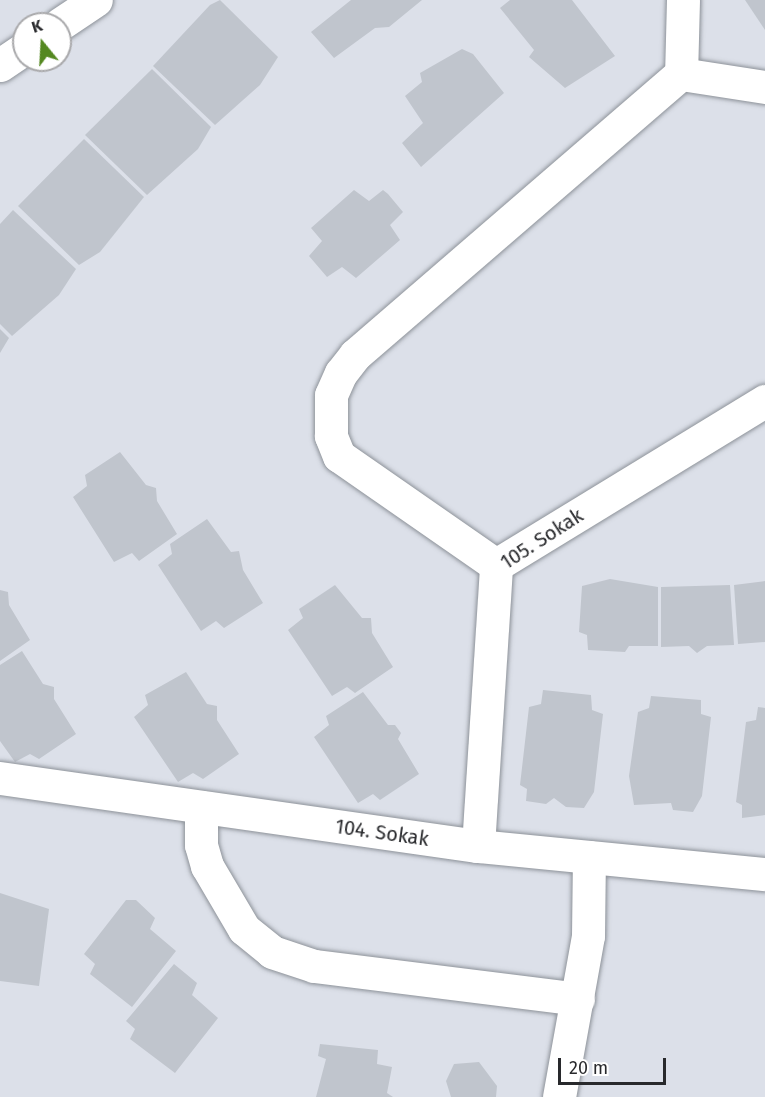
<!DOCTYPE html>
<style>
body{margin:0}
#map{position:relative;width:765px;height:1097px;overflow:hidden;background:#dce0e9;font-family:"Fira Sans",sans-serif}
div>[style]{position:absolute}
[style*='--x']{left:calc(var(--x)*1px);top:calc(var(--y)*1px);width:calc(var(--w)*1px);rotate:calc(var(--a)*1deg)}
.building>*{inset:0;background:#c0c5cd}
.roads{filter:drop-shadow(0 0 2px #8d9299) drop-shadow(0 0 2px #8d9299)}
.minor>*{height:33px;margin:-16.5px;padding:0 16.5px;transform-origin:16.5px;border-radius:16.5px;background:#fff}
span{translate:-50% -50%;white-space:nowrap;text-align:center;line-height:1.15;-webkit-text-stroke:4.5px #fff;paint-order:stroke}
.street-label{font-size:20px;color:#28292c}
.north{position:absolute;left:12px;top:12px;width:60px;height:60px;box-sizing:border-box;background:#fff;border:2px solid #a9a9ab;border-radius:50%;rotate:342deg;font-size:16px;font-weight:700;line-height:24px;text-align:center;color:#28292c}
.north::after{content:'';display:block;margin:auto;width:21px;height:27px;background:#548820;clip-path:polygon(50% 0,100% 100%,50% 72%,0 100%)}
.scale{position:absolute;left:558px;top:1058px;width:108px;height:27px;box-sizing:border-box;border:3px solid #28292c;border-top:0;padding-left:8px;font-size:18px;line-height:21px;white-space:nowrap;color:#28292c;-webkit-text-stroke:4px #fff;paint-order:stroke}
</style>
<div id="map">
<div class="building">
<div style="clip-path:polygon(220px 0,278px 57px,260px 85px,215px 125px,153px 66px,210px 5px)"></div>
<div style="clip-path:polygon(351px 0,422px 0,389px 27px,375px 28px,334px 58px,311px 32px)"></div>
<div style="clip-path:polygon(510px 0,572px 0,615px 56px,565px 88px,529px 57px,534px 50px,500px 8px)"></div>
<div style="clip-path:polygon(745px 0,765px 0,765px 30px)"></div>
<div style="clip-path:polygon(462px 49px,473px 54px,504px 93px,421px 167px,402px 143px,423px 123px,405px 96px,422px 82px,420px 73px)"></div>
<div style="clip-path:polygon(152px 69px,211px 127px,198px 149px,147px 195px,85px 135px)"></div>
<div style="clip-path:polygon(84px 139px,144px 197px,100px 252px,79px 265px,18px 206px)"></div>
<div style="clip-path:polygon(354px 190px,369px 201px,383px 190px,388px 194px,403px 212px,390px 225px,400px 240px,356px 278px,342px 267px,327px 277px,309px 256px,322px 241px,311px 228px)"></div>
<div style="clip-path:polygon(13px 210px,76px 269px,59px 295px,12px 336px,0 324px,0 224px)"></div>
<div style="clip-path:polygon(0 329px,9px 338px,0 353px)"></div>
<div style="clip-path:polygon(120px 452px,146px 485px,156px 488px,157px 501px,177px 534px,139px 561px,132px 553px,114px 562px,73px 497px,87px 486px,85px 475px)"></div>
<div style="clip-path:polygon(207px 519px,231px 552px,239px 551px,243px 570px,263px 603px,224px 628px,216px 621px,201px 631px,158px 565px,172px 554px,170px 544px)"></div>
<div style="clip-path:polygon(610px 579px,658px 587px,658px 646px,629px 646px,625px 652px,588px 650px,587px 635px,579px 632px,582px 586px)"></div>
<div style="clip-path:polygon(765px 581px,765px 642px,738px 644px,734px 585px)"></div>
<div style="clip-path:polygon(335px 585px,362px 618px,371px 618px,372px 633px,393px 667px,355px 693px,347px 687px,332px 696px,288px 630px,303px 618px,299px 609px)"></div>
<div style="clip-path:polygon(730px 585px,734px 645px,707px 646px,697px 653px,689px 646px,661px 647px,661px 587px)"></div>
<div style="clip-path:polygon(0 590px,8px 592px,9px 605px,30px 640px,0 661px)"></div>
<div style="clip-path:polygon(22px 651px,43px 684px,54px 687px,54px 699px,76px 734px,39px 759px,30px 754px,15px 762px,0 741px,0 665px)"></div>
<div style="clip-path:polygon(186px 672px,207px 704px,217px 706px,217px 720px,239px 754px,203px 779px,193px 773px,178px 782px,134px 717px,148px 705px,145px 695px)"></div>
<div style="clip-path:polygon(543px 690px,591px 695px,592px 710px,603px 714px,594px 792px,584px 808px,566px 807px,554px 798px,546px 804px,526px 801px,527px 789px,520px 785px,529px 707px,541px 704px)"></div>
<div style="clip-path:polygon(363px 692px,388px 725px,395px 725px,401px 733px,398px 739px,419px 774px,380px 800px,373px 794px,358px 803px,314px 737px,329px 725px,326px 716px)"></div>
<div style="clip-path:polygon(651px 696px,701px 700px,701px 714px,711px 717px,702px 796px,693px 812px,673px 810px,671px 803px,634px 805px,629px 776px,638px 712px,649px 708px)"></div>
<div style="clip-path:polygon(758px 707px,765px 708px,765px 815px,742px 818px,742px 805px,736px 802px,746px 722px,756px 720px)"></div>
<div style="clip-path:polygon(0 893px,49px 909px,39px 986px,0 981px)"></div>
<div style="clip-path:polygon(126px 900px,136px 900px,155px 918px,150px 929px,176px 951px,132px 1007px,90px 974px,95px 964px,84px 954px)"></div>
<div style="clip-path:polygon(174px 964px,197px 983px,192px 995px,218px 1018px,175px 1073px,130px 1039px,135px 1029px,126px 1021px)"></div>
<div style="clip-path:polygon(320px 1044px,378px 1050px,377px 1064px,392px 1067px,387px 1093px,393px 1097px,316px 1097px,326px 1059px,318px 1056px)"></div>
<div style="clip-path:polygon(479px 1062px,497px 1086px,496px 1097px,451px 1097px,446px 1081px,454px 1064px)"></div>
</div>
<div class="roads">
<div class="minor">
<div style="--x:683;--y:0;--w:74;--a:91.5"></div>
<div style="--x:681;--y:74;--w:85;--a:8.8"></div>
<div style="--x:60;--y:24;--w:43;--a:-33.7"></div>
<div style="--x:0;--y:65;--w:29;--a:-34"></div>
<div style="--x:496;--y:565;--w:191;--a:-145.2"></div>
<div style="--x:339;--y:456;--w:22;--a:-112"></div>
<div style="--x:331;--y:436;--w:41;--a:-90"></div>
<div style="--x:331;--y:395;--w:24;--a:-66"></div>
<div style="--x:341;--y:373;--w:23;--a:-52"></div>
<div style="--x:355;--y:355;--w:430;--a:-40.8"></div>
<div style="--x:0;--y:778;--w:483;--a:8.1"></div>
<div style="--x:478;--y:846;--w:288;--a:5.6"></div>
<div style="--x:201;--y:807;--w:38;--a:90"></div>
<div style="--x:201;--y:845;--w:22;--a:74"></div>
<div style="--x:207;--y:866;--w:73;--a:59.6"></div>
<div style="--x:244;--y:929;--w:36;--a:39"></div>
<div style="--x:272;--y:952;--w:44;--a:18.4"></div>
<div style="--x:314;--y:966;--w:266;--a:7.1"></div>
<div style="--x:478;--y:846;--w:282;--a:-86.3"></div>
<div style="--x:496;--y:565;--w:315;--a:-31.4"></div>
<div style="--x:559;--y:1097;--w:164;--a:-79.8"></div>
<div style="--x:588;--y:936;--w:79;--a:-89.3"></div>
</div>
</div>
<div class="street-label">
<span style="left:542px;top:539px;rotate:-33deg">105. Sokak</span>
<span style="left:382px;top:833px;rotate:8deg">104. Sokak</span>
</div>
<div class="north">K</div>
<div class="scale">20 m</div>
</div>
